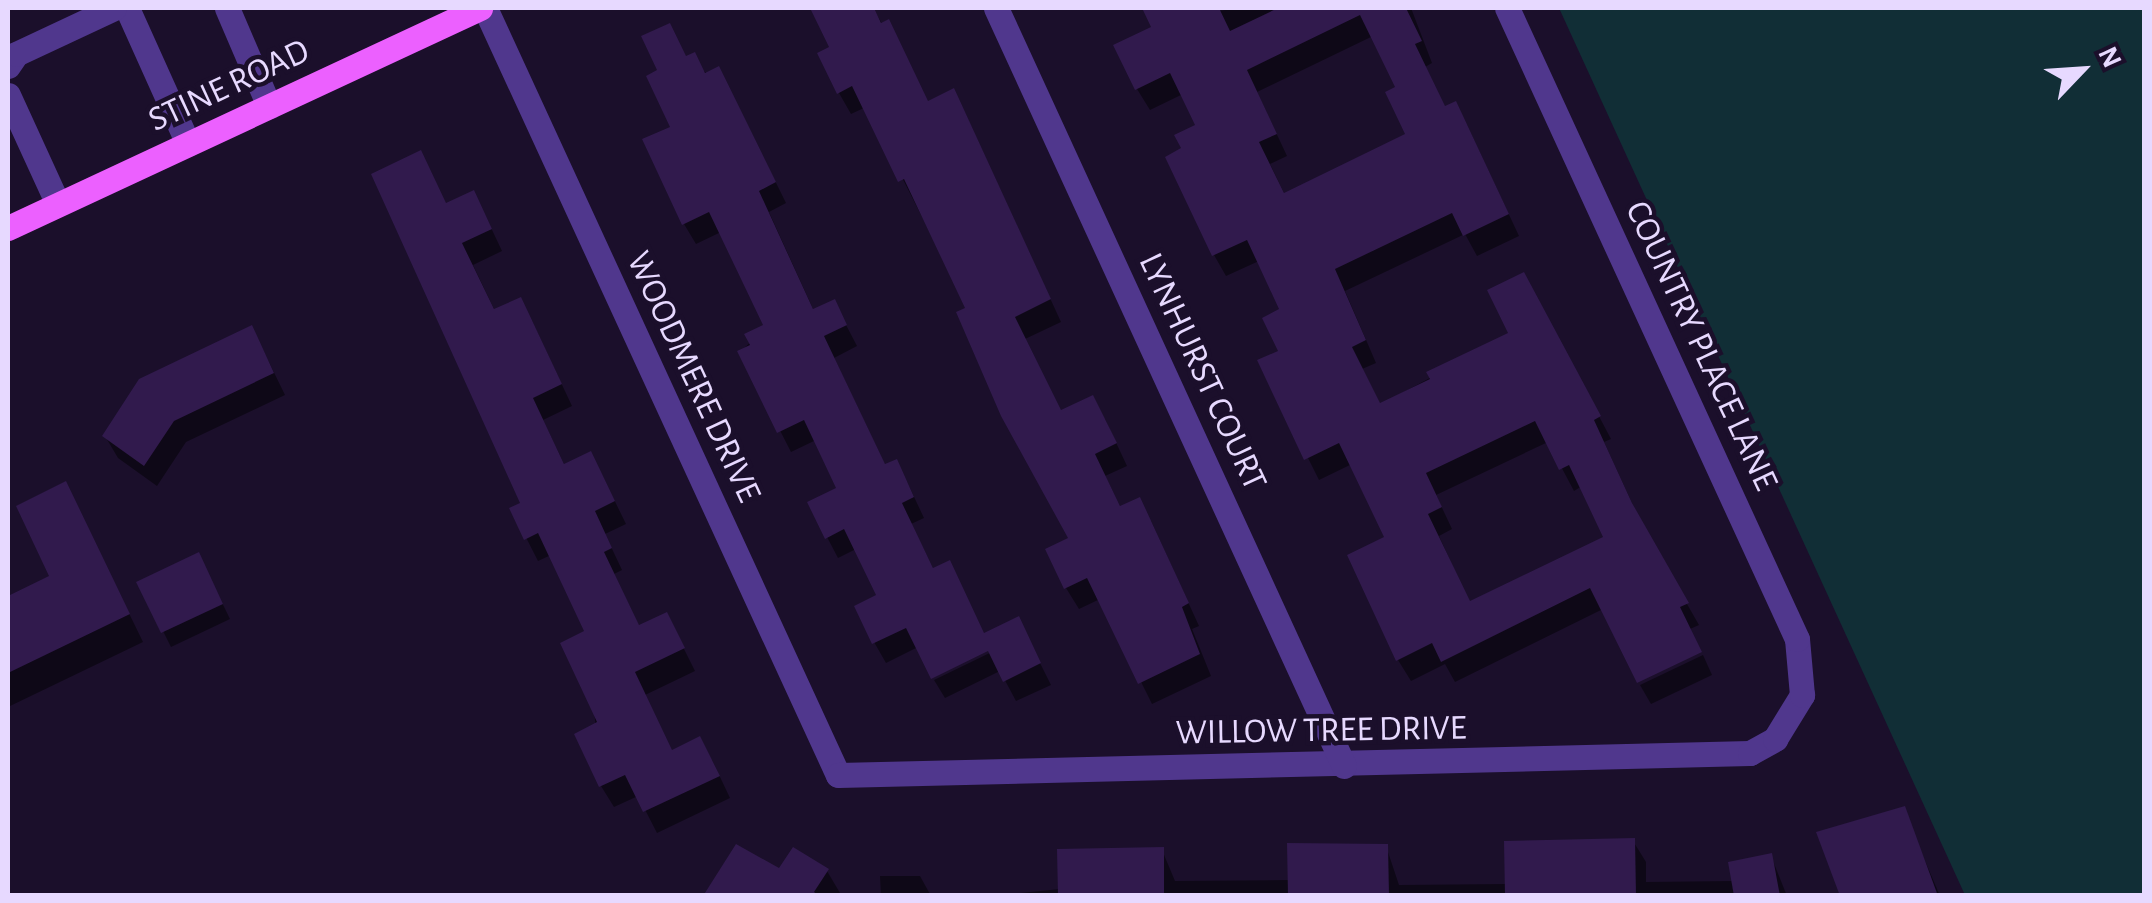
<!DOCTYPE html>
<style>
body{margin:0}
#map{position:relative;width:2152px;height:903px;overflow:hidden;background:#1b0f2b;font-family:"Alegreya Sans",sans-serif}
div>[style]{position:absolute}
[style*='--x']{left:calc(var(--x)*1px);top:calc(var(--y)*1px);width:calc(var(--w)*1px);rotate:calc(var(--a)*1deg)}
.green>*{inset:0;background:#112e36}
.shadow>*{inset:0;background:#0007}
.building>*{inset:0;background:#311a4d}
.minor>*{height:25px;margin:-12.5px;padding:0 12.5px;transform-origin:12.5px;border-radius:12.5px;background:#50378d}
.major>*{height:25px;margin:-12.5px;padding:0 12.5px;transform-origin:12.5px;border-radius:12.5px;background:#ec60ff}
span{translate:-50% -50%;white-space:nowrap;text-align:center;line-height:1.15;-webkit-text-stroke:9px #1b0f2b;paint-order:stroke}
.street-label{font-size:35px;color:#e7d9ff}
.frame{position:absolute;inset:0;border:10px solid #e7d9ff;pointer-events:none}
.north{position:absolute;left:2032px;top:20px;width:100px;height:100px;-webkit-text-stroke:8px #1b0f2b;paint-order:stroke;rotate:65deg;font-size:28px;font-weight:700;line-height:40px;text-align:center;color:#e7d9ff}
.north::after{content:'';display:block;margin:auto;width:35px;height:45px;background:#e7d9ff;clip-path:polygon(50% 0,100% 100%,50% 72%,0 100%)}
</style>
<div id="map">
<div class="green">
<div style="clip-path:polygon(1559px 8px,2144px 8px,2144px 895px,1965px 895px)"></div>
</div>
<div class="shadow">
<div style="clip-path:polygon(813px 8px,873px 8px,928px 103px,965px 113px,1061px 322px,1025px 339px,1061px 413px,1105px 419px,1127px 466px,1105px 476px,1121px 508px,1151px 521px,1199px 626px,1192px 629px,1211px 676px,1152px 704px,1100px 599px,1079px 609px,1066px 588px,1071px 540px,969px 309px,866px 107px,851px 114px,839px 93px,833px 48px)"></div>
<div style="clip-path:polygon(evenodd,1145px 8px,1411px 8px,1432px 63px,1425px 67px,1445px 108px,1467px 125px,1519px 236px,1477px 256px,1465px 234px,1345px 291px,1376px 363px,1362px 369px,1380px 405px,1511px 334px,1536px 297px,1611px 439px,1604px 442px,1643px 527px,1699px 625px,1690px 629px,1603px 609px,1455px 682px,1445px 664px,1411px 681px,1398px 660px,1387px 538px,1352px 464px,1319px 480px,1260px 362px,1281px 352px,1282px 310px,1259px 261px,1226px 276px,1214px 255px,1198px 126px,1183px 94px,1150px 110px,1137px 89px,1155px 28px,1145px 8px,1373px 36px,1398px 88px,1408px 136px,1285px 195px,1270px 164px,1287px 156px,1257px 92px,1373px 36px,1145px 8px,1548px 442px,1574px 491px,1582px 486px,1606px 538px,1470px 604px,1439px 536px,1452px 529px,1436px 495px,1548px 442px)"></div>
<div style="clip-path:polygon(687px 59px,730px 90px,786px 203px,769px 212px,814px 311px,845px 323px,857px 346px,834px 358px,886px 467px,907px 482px,924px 518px,911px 524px,934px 570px,984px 635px,1018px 619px,1051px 685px,1016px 701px,1000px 671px,945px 698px,934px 680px,1000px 648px,918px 647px,886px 663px,874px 642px,879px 596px,856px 549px,838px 558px,827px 537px,839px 489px,816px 440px,791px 452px,740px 352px,767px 327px,721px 232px,696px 244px,684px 224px,673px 128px)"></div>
<div style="clip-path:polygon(447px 206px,485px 215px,502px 251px,473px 265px,495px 311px,532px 321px,572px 406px,543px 420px,565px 466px,602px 475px,626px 524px,605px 534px,622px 570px,614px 574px,640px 628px,678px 637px,695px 671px,645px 695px,672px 752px,712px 760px,730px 798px,657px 833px,638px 796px,614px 807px,601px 786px,587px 632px,551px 555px,538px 561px,512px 510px,523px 504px)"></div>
<div style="clip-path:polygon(263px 350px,285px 395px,186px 442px,157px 486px,118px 458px,105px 436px)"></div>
<div style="clip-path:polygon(66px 484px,143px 642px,8px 707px,8px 598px,52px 577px)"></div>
<div style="clip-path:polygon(206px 570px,230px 619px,171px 647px,139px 583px)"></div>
<div style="clip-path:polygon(1703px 655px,1712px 675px,1651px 704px,1640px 685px)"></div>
<div style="clip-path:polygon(1903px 809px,1940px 896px,1845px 896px)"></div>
<div style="clip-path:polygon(1633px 841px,1646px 862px,1646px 882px,1734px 881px,1771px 856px,1787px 896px,992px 896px,1060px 889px,1162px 850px,1175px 881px,1290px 880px,1386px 846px,1399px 885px,1507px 884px)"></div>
<div style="clip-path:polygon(780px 871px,827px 871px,840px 893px,706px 896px)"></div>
<div style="clip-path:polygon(880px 876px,920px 876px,931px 896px,881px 896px)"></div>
</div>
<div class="building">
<div style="clip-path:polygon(810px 8px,874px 8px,881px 23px,889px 19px,928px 101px,954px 88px,1051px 299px,1015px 317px,1061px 410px,1093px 395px,1117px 443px,1095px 454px,1120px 506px,1140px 497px,1189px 603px,1182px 607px,1200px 654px,1138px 684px,1087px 578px,1064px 589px,1045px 549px,1068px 538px,1001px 416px,956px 312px,965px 308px,904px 179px,898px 182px,852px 86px,837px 94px,817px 53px,829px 47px)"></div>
<div style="clip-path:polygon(evenodd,1142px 8px,1219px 8px,1230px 31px,1278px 8px,1406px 8px,1422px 41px,1415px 44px,1445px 106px,1456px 101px,1509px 214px,1463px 236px,1452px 213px,1335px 269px,1366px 340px,1352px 347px,1380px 403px,1430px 379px,1426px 372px,1508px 333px,1487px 290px,1524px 272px,1601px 416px,1594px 420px,1632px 503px,1689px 603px,1680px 607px,1702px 652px,1637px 683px,1590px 588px,1441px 662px,1432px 643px,1396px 661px,1347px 555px,1384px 537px,1339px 443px,1304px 460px,1257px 360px,1278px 351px,1262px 318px,1279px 309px,1247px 240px,1212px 256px,1165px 157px,1181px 148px,1174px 135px,1195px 125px,1170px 73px,1135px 90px,1113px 45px,1151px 27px,1142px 8px,1360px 15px,1395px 87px,1385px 92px,1405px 134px,1284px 193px,1259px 142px,1277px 134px,1247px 70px,1360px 15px,1142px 8px,1535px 421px,1559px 470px,1569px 465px,1603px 537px,1470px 601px,1428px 514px,1442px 507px,1426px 473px,1535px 421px)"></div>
<div style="clip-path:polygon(670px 23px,686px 56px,695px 52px,705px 73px,719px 66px,776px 182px,759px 191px,813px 309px,835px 299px,847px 325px,824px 336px,885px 464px,897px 459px,914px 497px,902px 503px,933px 568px,950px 560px,984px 633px,1019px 616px,1041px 663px,1003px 682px,988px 651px,931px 679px,906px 628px,872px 644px,854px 606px,876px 595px,844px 529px,825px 539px,807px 502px,836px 488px,804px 420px,777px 433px,737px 351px,750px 345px,744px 334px,763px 325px,709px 212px,682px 225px,642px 139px,670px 127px,646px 76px,657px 70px,641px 36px)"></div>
<div style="clip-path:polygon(421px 150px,446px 203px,474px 190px,492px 229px,462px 243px,494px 309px,521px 297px,562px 384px,533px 398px,564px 464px,591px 451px,615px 501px,595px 511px,612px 548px,604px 552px,639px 625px,667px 612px,685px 648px,635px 672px,672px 750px,700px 736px,720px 776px,643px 812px,625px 775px,599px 787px,574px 734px,597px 722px,560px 643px,584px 631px,538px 533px,524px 540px,509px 508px,520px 503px,371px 174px)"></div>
<div style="clip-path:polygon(252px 325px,274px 373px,174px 421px,144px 466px,102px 436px,139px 379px)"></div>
<div style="clip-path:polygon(66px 481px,130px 614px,8px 673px,8px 596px,49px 576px,16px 506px)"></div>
<div style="clip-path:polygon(199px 552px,223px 604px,161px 633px,136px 582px)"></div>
<div style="clip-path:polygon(1905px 806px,1938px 896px,1840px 896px,1816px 832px)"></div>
<div style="clip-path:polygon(1635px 838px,1636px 896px,1505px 896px,1504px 841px)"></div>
<div style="clip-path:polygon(1287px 843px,1388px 844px,1389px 896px,1288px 896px)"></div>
<div style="clip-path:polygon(736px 844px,779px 868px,793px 847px,829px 869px,814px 892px,819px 896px,703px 896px)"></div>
<div style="clip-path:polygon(1164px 847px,1164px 896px,1058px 896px,1057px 849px)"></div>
<div style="clip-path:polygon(1772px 853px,1780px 896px,1734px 896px,1728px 862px)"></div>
</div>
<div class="minor">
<div style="--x:127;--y:8;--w:149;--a:65.8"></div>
<div style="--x:227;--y:8;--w:107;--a:66.8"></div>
<div style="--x:485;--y:8;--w:844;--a:65.29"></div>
<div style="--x:838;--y:775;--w:912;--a:-1.38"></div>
<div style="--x:1750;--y:753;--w:29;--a:-29"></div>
<div style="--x:1775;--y:739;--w:52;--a:-58.5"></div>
<div style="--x:1802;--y:695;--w:56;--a:-95.1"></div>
<div style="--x:1797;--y:639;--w:694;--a:-114.68"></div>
<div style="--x:996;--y:8;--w:834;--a:65.34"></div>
<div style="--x:8;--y:66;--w:14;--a:-56"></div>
<div style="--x:16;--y:54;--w:108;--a:-25.1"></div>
<div style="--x:8;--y:95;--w:120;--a:65.4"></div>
</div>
<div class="major">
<div style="--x:8;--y:228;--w:521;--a:-24.99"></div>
</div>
<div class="street-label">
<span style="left:229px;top:86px;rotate:-25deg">STINE ROAD</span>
<span style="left:1701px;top:346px;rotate:65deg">COUNTRY PLACE LANE</span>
<span style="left:1202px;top:372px;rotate:65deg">LYNHURST COURT</span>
<span style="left:693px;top:377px;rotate:65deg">WOODMERE DRIVE</span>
<span style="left:1321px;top:731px;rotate:-1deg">WILLOW TREE DRIVE</span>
</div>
<div class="frame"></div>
<div class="north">N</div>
</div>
